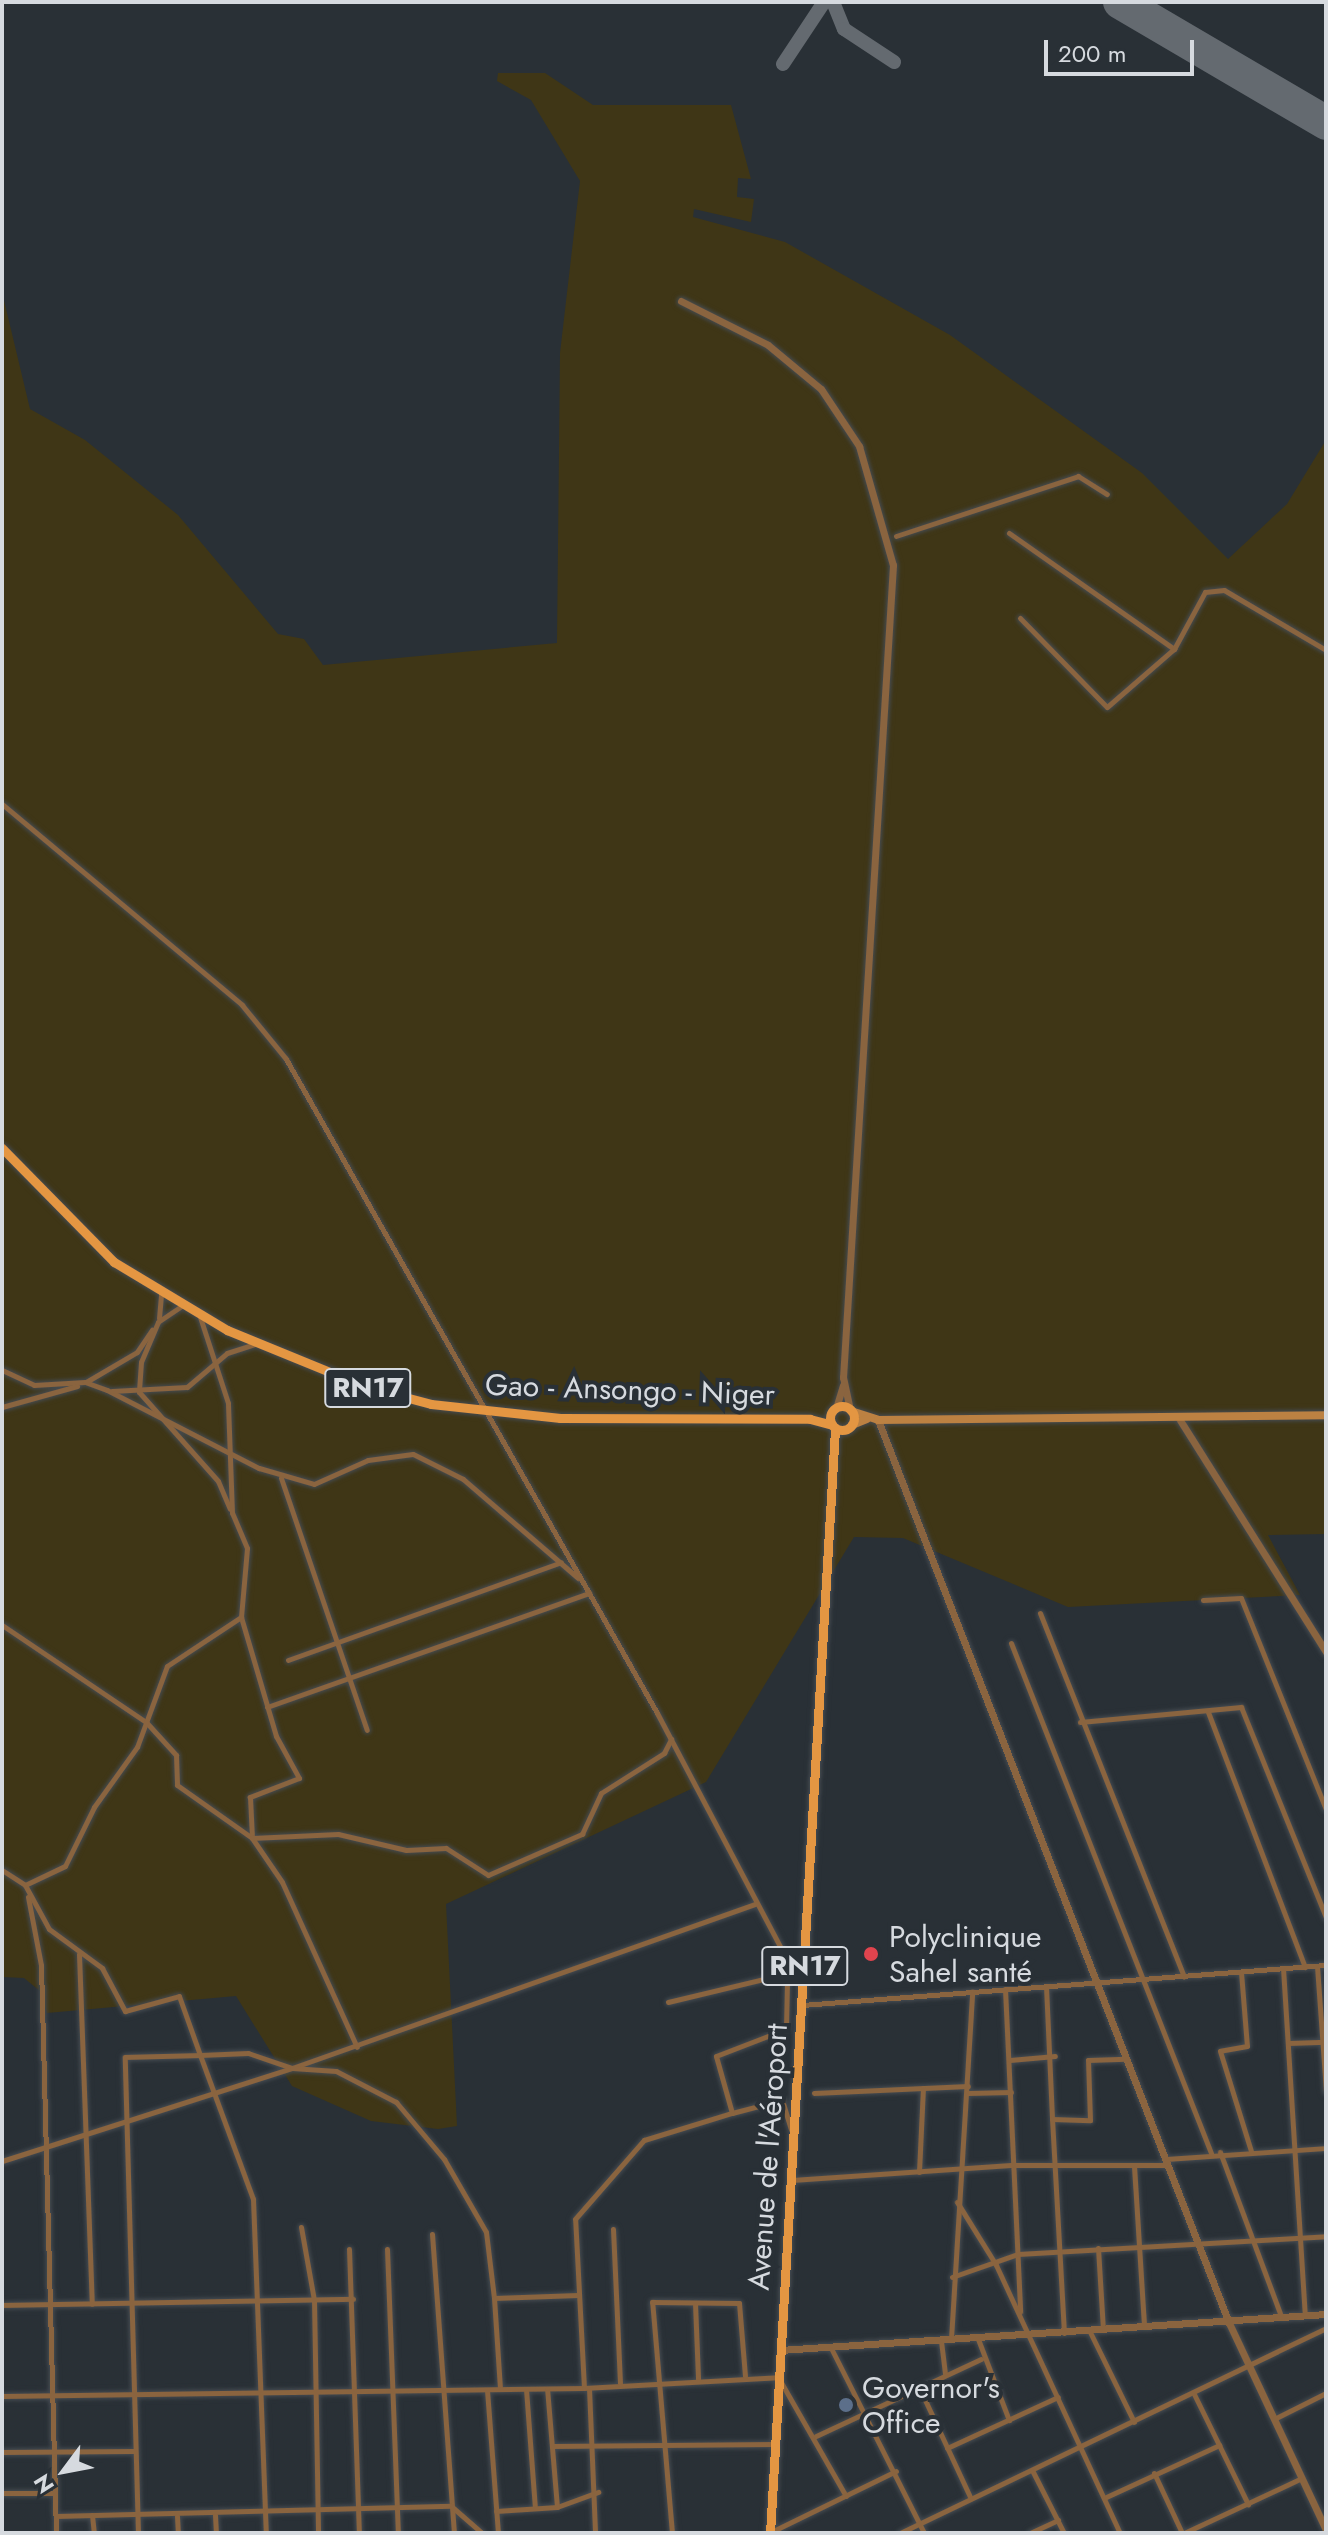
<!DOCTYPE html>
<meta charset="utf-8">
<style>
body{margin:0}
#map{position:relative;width:1328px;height:2535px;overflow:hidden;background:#293036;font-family:Jost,sans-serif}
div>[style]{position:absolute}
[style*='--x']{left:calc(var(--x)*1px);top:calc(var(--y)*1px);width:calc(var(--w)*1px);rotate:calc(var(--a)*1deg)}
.sand>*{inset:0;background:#3f3616}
.taxiway>*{height:14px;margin:-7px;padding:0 7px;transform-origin:7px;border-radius:7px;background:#646a70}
.runway>*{height:34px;margin:-17px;padding:0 17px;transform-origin:17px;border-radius:17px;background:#646a70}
.roads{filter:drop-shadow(0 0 2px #454b51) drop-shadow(0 0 2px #454b51)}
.minor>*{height:5px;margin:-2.5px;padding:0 2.5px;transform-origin:2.5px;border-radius:2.5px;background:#8a643f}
.tertiary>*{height:7px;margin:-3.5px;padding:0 3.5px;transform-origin:3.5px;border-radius:3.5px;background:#8a643f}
.secondary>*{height:8px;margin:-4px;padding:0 4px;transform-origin:4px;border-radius:4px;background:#bc8142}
.primary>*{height:9px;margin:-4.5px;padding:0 4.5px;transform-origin:4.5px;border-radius:4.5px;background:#e49642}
.primary>.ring{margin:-4.5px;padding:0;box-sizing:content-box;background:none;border:9px solid #e49642;border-radius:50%}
.dots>*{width:22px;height:22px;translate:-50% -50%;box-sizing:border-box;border:4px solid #293036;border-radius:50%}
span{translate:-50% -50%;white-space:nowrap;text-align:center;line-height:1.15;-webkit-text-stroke:8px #293036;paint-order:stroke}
.shield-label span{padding:2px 6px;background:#293036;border:2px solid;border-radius:6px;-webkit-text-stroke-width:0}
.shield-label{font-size:28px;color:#d6dadf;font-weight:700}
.street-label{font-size:30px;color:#d6dadf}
.poi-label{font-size:30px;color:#d6dadf}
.left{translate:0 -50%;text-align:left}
.frame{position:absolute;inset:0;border:4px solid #d6dadf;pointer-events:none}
.north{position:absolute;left:24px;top:2431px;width:80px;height:80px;-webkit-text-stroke:6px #293036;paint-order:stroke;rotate:238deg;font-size:22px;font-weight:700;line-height:32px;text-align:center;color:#d6dadf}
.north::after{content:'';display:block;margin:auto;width:28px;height:36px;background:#d6dadf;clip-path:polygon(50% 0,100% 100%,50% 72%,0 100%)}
.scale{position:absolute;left:1044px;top:40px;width:150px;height:36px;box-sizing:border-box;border:4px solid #d6dadf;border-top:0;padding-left:10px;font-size:24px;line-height:28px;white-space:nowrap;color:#d6dadf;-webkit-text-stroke:6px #293036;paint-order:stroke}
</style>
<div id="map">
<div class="sand">
<div style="clip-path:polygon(498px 73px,545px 73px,593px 105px,731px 105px,751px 179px,738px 178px,737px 197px,754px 199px,751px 222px,694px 209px,693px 217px,785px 242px,950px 335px,1142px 473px,1228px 559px,1287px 504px,1326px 440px,1326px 1534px,1268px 1535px,1300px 1595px,1068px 1607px,903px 1538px,854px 1537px,706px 1782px,446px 1904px,457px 2126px,438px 2129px,371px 2121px,292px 2086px,236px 1996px,47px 2013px,40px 1991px,24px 1978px,2px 1977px,2px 292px,30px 409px,85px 440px,178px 515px,278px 634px,304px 639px,323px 665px,557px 643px,560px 353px,580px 181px,531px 100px,497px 81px)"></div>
</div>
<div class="taxiway">
<div style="--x:833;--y:2;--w:29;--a:68"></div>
<div style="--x:844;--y:29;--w:60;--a:33.4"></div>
<div style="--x:783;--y:64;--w:74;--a:-56.5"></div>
</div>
<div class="runway">
<div style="--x:1120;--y:2;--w:239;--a:30.4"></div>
</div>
<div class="roads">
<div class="minor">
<div style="--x:1009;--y:533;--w:202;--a:35.1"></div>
<div style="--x:1174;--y:649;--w:65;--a:-61.5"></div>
<div style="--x:1205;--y:592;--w:19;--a:-6"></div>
<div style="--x:1224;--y:590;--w:118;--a:30.5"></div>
<div style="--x:896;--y:536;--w:192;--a:-18.2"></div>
<div style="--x:1078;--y:476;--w:34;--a:32"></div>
<div style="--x:1020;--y:618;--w:124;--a:45.7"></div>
<div style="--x:1107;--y:707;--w:89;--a:-40.9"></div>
<div style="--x:2;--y:804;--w:313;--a:39.9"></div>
<div style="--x:242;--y:1005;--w:70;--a:50.8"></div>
<div style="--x:286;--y:1059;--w:752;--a:60.43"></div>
<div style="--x:657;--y:1713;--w:309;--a:62.2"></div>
<div style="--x:183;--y:1305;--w:30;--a:146"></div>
<div style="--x:158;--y:1322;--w:43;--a:113"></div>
<div style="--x:141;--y:1362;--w:30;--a:94"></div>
<div style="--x:139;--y:1392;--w:119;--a:48.4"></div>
<div style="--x:218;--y:1481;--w:30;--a:67"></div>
<div style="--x:159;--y:1318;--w:25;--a:-85"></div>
<div style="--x:2;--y:1370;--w:35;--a:25"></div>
<div style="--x:34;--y:1385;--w:51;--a:-3.4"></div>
<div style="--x:85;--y:1382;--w:23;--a:20"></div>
<div style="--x:107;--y:1390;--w:171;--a:27.2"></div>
<div style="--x:259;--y:1468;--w:57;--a:16.2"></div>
<div style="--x:314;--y:1484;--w:59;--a:-24"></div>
<div style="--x:368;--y:1460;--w:45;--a:-7.6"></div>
<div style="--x:413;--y:1454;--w:56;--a:26.6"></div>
<div style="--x:463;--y:1479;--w:152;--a:40.7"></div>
<div style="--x:86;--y:1382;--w:59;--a:-30.5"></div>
<div style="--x:137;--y:1352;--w:27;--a:-56"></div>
<div style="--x:112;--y:1391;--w:75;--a:-3.1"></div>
<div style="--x:187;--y:1387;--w:52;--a:-40.4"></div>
<div style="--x:227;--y:1353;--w:29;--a:-18"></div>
<div style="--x:2;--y:1407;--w:78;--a:-15.6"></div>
<div style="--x:281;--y:1478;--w:266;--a:71.2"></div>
<div style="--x:1203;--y:1600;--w:38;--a:-3"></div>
<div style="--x:1241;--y:1598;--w:227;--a:68.1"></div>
<div style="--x:1040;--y:1613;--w:391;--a:68.4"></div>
<div style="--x:241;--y:1617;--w:124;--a:73.6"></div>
<div style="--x:276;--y:1736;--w:48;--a:61.3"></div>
<div style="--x:299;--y:1778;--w:53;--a:158.8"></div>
<div style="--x:250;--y:1797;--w:41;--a:87.2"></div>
<div style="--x:252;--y:1838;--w:53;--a:55.7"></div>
<div style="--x:282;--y:1882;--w:181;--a:65.6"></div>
<div style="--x:2;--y:1625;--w:174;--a:34"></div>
<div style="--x:146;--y:1722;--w:45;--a:47.7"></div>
<div style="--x:176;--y:1755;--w:30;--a:88"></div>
<div style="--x:177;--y:1785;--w:92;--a:35.2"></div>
<div style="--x:252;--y:1838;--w:86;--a:-2.7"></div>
<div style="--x:338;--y:1834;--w:70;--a:13.2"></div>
<div style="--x:406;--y:1850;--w:40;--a:-2.9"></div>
<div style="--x:446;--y:1848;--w:50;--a:32.7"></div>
<div style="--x:488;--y:1875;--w:103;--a:-23.6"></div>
<div style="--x:582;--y:1834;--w:45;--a:-65.1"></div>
<div style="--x:601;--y:1793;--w:75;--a:-32.4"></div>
<div style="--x:664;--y:1753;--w:16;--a:-63"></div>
<div style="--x:1011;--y:1643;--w:548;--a:68.59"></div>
<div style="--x:288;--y:1660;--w:290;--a:-19.7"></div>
<div style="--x:267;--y:1707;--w:342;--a:-19.5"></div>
<div style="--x:1208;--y:1712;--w:273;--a:69.2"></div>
<div style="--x:1080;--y:1722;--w:162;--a:-5.3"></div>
<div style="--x:1241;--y:1707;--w:227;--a:68"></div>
<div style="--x:2;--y:1870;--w:27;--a:33"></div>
<div style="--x:25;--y:1885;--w:50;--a:61.4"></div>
<div style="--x:49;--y:1929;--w:66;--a:36.3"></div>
<div style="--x:102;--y:1968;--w:49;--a:61.9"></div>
<div style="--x:125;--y:2011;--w:56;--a:-15.5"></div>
<div style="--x:179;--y:1996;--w:63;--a:70.4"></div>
<div style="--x:200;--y:2055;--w:48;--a:-2.4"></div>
<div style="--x:248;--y:2053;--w:46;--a:18.8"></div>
<div style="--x:292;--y:2068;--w:493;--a:-19.5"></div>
<div style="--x:25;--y:1885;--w:44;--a:-25.4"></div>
<div style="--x:65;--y:1866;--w:66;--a:-63.8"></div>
<div style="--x:94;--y:1807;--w:74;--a:-54.4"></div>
<div style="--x:137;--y:1747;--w:86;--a:-69.7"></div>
<div style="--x:167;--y:1666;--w:89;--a:-33.5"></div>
<div style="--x:241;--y:1617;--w:69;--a:-85"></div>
<div style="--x:247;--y:1548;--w:38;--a:-113"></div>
<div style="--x:232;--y:1513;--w:110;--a:-92.1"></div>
<div style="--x:228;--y:1403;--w:90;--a:-108"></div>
<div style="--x:28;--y:1897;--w:69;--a:79.2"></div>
<div style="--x:41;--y:1965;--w:568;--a:88.49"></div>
<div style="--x:79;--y:1954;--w:350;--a:87.9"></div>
<div style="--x:1317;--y:1966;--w:126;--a:85.9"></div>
<div style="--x:1283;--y:1968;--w:348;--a:86.4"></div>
<div style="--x:1241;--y:1972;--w:74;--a:85.4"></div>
<div style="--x:1247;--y:2046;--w:27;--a:170"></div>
<div style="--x:1220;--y:2051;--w:105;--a:72.8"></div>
<div style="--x:1046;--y:1986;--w:133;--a:87.4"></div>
<div style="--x:1005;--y:1989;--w:323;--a:87.3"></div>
<div style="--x:668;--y:2002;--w:129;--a:-13.5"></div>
<div style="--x:802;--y:2005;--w:526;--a:-4.37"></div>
<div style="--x:1288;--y:2043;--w:38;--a:-2"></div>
<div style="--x:1010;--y:2060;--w:45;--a:-5.1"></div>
<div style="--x:814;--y:2093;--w:154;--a:-2.6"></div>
<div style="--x:968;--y:2093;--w:43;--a:-1.3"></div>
<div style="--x:732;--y:2113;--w:52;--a:-14.6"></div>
<div style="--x:782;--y:2100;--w:31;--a:73"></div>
<div style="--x:1220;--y:2152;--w:175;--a:69.6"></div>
<div style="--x:1165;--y:2159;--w:161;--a:-3.9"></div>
<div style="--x:2;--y:2161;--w:305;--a:-17.8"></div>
<div style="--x:292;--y:2068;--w:44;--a:3.9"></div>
<div style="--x:336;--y:2071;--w:68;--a:27.3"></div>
<div style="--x:396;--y:2102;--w:75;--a:49.9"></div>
<div style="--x:444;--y:2159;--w:84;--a:60.1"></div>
<div style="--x:486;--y:2232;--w:66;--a:83.1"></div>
<div style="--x:494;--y:2298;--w:84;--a:-2"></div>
<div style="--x:1134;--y:2166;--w:160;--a:86.4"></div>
<div style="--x:919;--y:2172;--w:84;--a:-87.3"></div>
<div style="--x:792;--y:2180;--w:223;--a:-3.9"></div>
<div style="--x:1014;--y:2165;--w:154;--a:0"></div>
<div style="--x:957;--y:2202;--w:74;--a:58.2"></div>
<div style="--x:996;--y:2265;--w:295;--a:65.2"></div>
<div style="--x:301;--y:2227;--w:74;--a:79.9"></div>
<div style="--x:314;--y:2300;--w:233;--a:89"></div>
<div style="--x:613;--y:2229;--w:154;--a:87.4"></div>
<div style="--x:432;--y:2234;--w:300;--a:85.8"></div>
<div style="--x:1098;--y:2248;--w:82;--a:86.5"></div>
<div style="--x:349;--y:2249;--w:284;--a:88"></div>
<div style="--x:387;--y:2249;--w:284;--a:87.8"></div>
<div style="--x:952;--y:2277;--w:70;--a:-19.2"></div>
<div style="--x:1018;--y:2254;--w:309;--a:-3.3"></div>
<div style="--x:494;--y:2298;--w:91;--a:86.2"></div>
<div style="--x:695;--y:2303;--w:76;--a:87.7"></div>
<div style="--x:2;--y:2305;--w:351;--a:-1"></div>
<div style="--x:1090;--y:2332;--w:100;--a:63.9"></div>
<div style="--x:1064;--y:2333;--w:214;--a:-93.2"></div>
<div style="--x:1052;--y:2119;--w:38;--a:2"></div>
<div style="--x:1090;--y:2120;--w:60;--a:-91.9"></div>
<div style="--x:1088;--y:2060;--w:38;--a:-2"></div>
<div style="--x:951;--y:2339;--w:348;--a:-86.5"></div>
<div style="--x:978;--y:2339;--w:87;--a:69.1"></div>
<div style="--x:941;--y:2341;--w:34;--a:83"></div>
<div style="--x:831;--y:2348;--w:207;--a:63.3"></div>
<div style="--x:919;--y:2387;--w:123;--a:65.1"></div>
<div style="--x:584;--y:2388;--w:169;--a:-93"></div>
<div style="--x:575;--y:2219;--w:105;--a:-48.9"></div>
<div style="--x:644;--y:2140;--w:92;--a:-17.1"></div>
<div style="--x:732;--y:2113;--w:59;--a:-105.7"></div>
<div style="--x:716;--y:2056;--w:75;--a:-21.1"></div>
<div style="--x:786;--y:2029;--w:49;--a:-88.8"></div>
<div style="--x:787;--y:1980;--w:11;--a:-49"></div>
<div style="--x:589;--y:2388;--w:145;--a:87.6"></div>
<div style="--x:526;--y:2389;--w:119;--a:85.7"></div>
<div style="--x:487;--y:2390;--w:143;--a:85.6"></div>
<div style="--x:1194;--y:2394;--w:123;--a:63.9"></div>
<div style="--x:2;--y:2396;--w:582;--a:-0.79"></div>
<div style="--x:584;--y:2388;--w:194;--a:-3.2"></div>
<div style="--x:778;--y:2377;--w:137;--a:60.3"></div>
<div style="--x:1274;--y:2419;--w:58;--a:-26.6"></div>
<div style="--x:816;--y:2436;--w:182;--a:-25"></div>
<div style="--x:552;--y:2446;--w:222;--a:-0.5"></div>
<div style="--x:947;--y:2448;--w:122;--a:-24.7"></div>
<div style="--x:2;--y:2452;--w:132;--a:-0.4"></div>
<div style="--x:1032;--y:2470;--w:71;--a:63.1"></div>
<div style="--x:1154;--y:2473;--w:66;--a:65"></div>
<div style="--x:2;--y:2493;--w:53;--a:0"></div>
<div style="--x:1104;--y:2498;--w:127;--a:-24.7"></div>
<div style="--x:557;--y:2507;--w:44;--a:-20.1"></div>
<div style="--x:496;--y:2511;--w:61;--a:-3.8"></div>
<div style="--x:557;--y:2507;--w:118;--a:-94.8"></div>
<div style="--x:92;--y:2515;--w:18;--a:84"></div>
<div style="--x:215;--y:2515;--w:18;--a:87"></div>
<div style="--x:56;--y:2516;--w:395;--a:-1.5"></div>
<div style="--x:451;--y:2506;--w:41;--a:41.1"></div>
<div style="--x:177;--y:2516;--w:17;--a:87"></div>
<div style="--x:771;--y:2532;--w:139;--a:-26"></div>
<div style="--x:138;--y:2533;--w:476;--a:-91.6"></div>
<div style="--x:125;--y:2057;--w:75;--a:-1.5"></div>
<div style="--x:200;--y:2055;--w:153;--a:69.8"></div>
<div style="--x:253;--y:2199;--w:334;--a:87.8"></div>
<div style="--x:672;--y:2533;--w:232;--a:-94.9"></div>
<div style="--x:652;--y:2302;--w:87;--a:0.7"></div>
<div style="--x:739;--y:2303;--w:73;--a:85.3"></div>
<div style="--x:900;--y:2533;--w:473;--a:-25.7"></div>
<div style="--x:1030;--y:2533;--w:31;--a:-25"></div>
<div style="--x:1184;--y:2533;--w:130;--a:-25"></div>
</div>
<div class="tertiary">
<div style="--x:681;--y:301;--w:97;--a:26.8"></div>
<div style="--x:768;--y:345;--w:69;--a:39.7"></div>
<div style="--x:821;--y:389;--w:69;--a:56.3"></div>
<div style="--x:859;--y:446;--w:124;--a:74.1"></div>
<div style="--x:893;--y:565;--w:814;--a:93.52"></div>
<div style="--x:843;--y:1377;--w:33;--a:78"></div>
<div style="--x:836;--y:1408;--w:24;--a:-73"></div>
<div style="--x:878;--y:1420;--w:969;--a:68.76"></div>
<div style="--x:1229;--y:2323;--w:229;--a:64.9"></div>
<div style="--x:1180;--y:1420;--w:274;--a:57.8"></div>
<div style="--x:780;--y:2350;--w:547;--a:-3.77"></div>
</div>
<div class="secondary">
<div style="--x:851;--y:1411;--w:28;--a:18"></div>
<div style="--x:878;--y:1420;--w:448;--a:-0.6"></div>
<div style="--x:852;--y:1425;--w:16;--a:-22"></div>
</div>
<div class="primary">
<div style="--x:2;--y:1148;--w:160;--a:45.5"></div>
<div style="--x:114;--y:1262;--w:132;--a:31"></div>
<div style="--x:227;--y:1330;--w:151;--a:22.2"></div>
<div style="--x:367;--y:1387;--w:66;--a:14.9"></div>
<div style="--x:431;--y:1404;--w:130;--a:6.2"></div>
<div style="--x:560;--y:1418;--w:250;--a:0.2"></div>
<div style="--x:810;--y:1419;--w:23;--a:15"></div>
<div class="ring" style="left:830px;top:1406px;width:15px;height:15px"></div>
<div style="--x:770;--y:2533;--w:1107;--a:-86.63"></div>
</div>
</div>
<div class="dots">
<div style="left:871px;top:1954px;background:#e0444e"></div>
<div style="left:846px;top:2405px;background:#5c6f8a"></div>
</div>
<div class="shield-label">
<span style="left:368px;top:1388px">RN17</span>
<span style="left:805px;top:1966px">RN17</span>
</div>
<div class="street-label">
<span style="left:630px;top:1390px;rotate:2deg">Gao - Ansongo - Niger</span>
<span style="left:768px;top:2157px;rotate:-86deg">Avenue de l'Aéroport</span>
</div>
<div class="poi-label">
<span class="left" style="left:889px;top:1954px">Polyclinique<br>Sahel santé</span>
<span class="left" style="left:862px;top:2405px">Governor's<br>Office</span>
</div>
<div class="frame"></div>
<div class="north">N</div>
<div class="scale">200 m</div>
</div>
